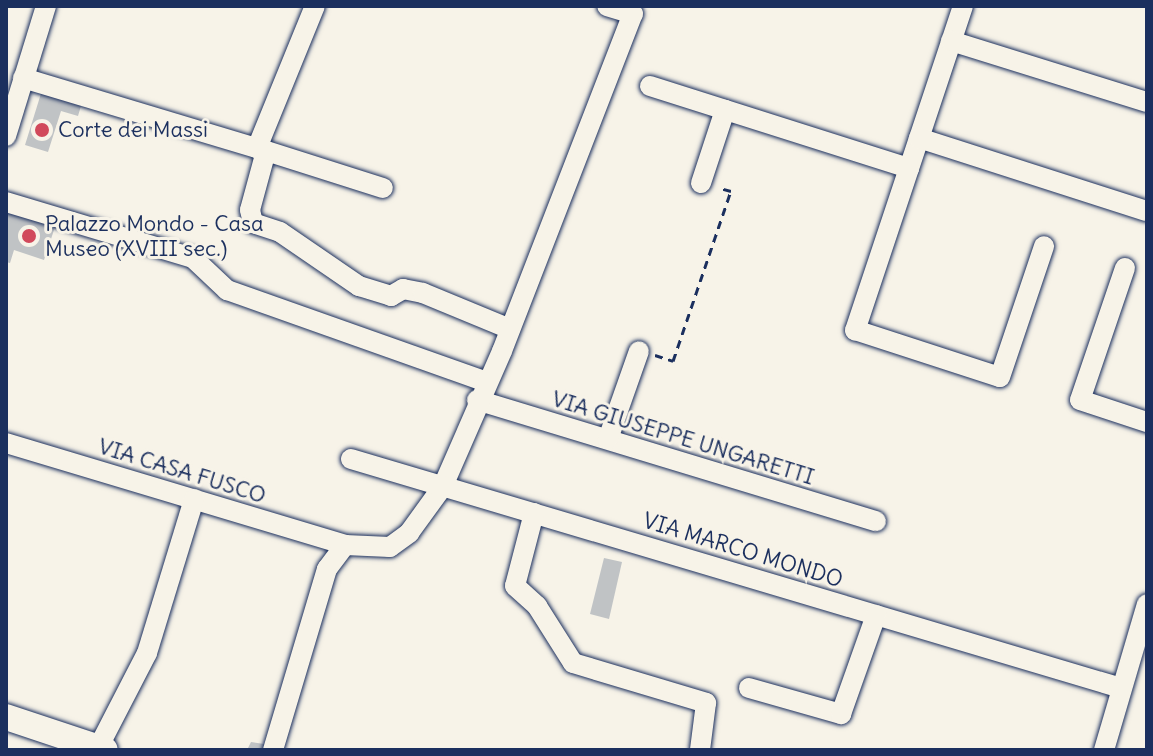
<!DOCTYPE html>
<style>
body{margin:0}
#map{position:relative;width:1153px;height:756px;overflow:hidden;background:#f7f3e8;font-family:Delius,sans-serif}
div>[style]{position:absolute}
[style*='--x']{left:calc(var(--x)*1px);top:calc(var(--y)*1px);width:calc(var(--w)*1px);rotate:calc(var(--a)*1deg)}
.building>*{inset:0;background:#c0c3c5}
.path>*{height:3px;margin-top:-1.5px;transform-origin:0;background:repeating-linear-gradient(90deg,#1b2f5e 0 8px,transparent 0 14px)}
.roads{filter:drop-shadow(0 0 2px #1b2f5e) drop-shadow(0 0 2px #1b2f5e)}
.street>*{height:20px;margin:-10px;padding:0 10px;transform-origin:10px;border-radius:10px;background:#f7f3e8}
.secondary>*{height:26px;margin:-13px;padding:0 13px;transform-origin:13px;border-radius:13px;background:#f7f3e8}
.dots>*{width:22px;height:22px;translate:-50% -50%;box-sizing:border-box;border:4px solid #f7f3e8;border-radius:50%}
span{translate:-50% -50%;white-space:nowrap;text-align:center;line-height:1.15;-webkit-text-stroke:6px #f7f3e8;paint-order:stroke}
.poi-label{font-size:22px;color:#1b2f5e}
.left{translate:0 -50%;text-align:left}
.street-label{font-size:22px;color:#1b2f5e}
.frame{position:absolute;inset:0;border:8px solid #1b2f5e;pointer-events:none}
</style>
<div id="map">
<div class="building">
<div style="clip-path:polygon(43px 87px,83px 99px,78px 116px,61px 111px,48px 152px,25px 145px)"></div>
<div style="clip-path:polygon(6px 205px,57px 221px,44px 260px,14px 250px,10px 263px,6px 262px)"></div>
<div style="clip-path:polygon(604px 558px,622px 562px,609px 619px,590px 614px)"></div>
<div style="clip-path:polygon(251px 742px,264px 744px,266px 750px,247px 750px)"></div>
</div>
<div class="path">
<div style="--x:655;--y:355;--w:19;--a:18"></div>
<div style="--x:673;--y:361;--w:180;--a:-71.2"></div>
<div style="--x:731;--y:191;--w:11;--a:-165"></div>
</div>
<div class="roads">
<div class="street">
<div style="--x:963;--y:6;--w:342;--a:108.4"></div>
<div style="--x:855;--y:330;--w:152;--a:18"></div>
<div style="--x:1000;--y:377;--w:138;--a:-71.4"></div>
<div style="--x:951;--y:41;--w:205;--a:17.3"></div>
<div style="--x:23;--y:78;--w:244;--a:16.7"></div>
<div style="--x:257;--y:148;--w:153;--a:-67.8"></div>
<div style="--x:650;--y:86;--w:272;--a:17.6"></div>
<div style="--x:6;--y:136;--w:136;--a:-72.9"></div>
<div style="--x:919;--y:138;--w:239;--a:17.8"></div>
<div style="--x:257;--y:148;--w:132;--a:17.6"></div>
<div style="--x:266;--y:151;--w:61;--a:105.2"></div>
<div style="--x:250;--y:210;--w:13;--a:77"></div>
<div style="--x:253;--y:223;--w:28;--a:18"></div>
<div style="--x:280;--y:232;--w:96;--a:34.4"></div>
<div style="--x:359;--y:286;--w:34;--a:17"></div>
<div style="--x:391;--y:296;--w:14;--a:-30"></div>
<div style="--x:403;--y:289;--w:20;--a:11"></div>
<div style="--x:423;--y:293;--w:94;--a:22.5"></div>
<div style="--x:701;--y:183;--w:77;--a:-71.8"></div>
<div style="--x:6;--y:202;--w:195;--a:16.7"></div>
<div style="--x:193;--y:258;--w:47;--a:43.3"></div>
<div style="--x:227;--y:290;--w:276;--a:19.5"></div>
<div style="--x:1125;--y:268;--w:139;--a:108.8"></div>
<div style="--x:1080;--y:400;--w:71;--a:18.2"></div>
<div style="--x:477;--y:400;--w:417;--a:16.9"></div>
<div style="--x:608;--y:439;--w:93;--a:-70.6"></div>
<div style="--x:6;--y:443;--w:354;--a:16.7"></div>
<div style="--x:345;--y:545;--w:45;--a:2.5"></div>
<div style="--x:390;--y:547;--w:24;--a:-36"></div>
<div style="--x:409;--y:533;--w:58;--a:-54.1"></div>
<div style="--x:443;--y:486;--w:147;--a:-66.4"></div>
<div style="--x:502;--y:351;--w:362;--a:-68.8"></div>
<div style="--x:633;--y:14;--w:27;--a:-163"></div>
<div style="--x:351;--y:459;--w:803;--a:16.56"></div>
<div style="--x:534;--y:513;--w:75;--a:104.6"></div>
<div style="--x:515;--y:586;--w:30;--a:42"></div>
<div style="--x:537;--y:606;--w:67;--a:57.7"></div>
<div style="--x:573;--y:663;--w:139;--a:16.7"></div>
<div style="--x:706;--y:703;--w:47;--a:97.3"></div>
<div style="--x:749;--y:688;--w:96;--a:15.8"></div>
<div style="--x:841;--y:714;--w:105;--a:-70.5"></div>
<div style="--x:98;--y:748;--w:107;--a:-62.7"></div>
<div style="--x:147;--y:653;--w:161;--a:-73"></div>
<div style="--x:273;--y:750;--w:189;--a:-73.4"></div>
<div style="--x:327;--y:569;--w:30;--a:-53"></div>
<div style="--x:1104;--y:750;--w:152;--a:-73.6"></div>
</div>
<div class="secondary">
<div style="--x:6;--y:717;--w:104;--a:18.4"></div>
</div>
</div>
<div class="dots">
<div style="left:42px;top:130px;background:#d1495b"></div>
<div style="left:29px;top:236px;background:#d1495b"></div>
</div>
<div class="poi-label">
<span class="left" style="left:58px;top:130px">Corte dei Massi</span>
<span class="left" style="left:45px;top:236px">Palazzo Mondo - Casa<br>Museo (XVIII sec.)</span>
</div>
<div class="street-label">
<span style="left:683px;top:438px;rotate:17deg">VIA GIUSEPPE UNGARETTI</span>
<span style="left:182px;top:471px;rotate:17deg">VIA CASA FUSCO</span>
<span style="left:743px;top:550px;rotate:17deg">VIA MARCO MONDO</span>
</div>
<div class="frame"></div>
</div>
